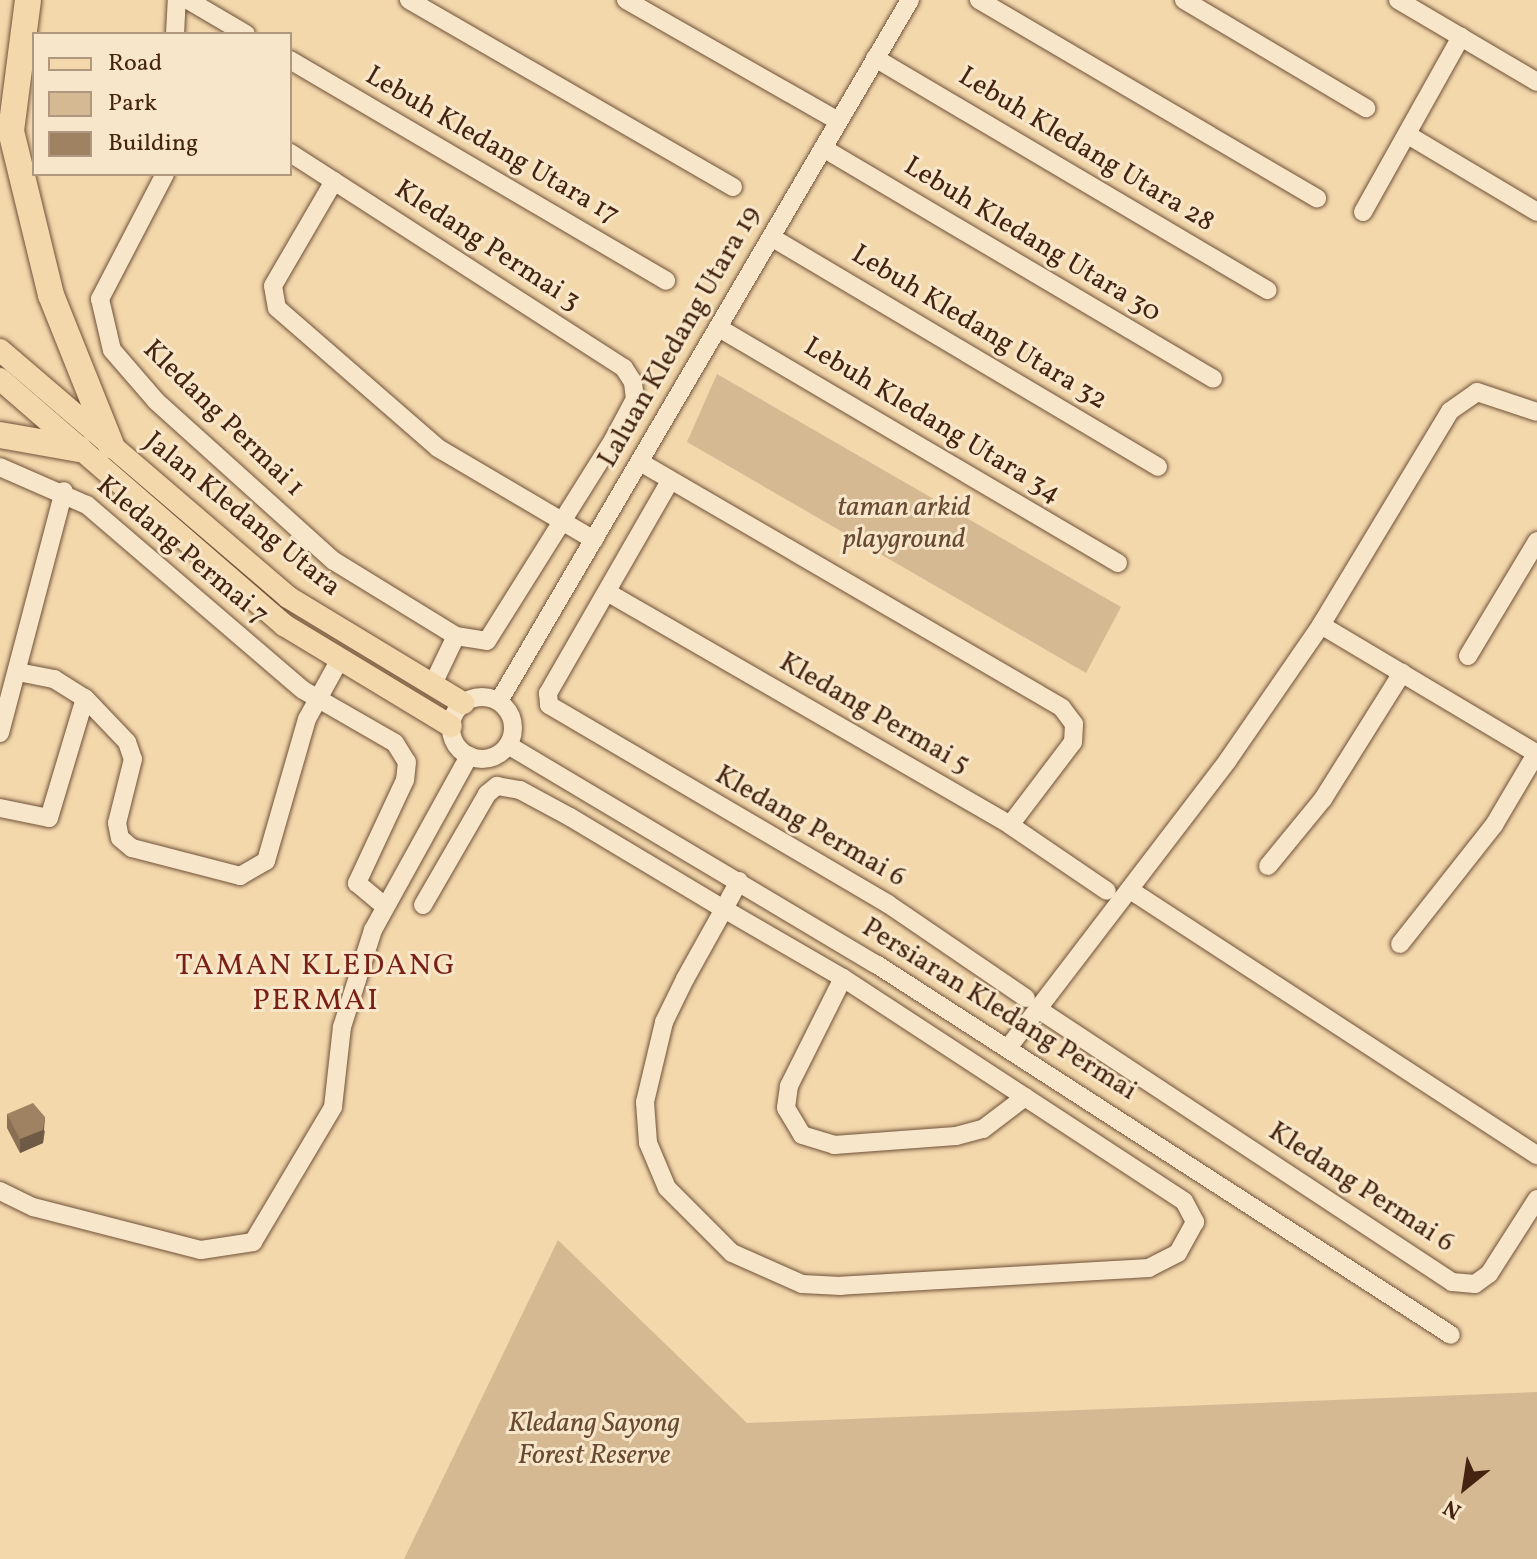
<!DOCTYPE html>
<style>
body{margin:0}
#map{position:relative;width:1537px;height:1559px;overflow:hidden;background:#f3d8ac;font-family:Vollkorn,serif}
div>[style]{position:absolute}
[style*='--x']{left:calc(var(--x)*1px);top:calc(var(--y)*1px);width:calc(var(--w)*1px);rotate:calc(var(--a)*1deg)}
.green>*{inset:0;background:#d5b992}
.roads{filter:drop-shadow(0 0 2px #705138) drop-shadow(0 0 2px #705138)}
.minor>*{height:18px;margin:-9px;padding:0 9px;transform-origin:9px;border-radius:9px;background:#f7e6c9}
.minor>.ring{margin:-9px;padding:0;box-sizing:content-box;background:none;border:18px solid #f7e6c9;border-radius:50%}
.major>*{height:22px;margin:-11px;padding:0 11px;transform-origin:11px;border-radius:11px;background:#f3d8ac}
.highway>*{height:26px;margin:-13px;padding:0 13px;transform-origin:13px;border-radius:13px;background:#f3d8ac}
.wall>*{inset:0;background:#897054}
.shaded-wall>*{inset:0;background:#6f5b45}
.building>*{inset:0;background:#9f8262}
span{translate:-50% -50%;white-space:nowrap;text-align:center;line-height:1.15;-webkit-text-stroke:6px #f7e6c9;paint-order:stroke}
.street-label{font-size:28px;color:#442411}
.park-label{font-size:28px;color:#684931;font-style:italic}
.neighbourhood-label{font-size:30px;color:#7a1f14;letter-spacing:2px}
.legend{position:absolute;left:32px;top:32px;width:260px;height:144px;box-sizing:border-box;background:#f7e6c9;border:2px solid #af987f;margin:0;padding:10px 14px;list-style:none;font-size:24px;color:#442411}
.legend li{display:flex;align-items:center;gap:16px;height:40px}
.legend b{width:40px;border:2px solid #af987f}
.north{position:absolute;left:1425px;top:1447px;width:80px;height:80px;-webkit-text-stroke:6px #f7e6c9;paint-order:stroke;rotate:210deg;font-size:22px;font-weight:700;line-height:32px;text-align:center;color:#442411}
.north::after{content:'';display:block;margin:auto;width:28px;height:36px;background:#442411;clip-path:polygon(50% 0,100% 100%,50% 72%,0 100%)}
</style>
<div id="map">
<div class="green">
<div style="clip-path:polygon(717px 374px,1121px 607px,1086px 673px,687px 442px)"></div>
<div style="clip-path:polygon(558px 1240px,747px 1423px,1537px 1392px,1537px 1559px,404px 1559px)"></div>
</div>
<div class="roads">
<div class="minor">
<div style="--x:188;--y:0;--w:67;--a:30.4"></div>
<div style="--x:409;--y:0;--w:374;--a:30"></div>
<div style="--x:626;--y:0;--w:244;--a:29.7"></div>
<div style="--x:979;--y:0;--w:392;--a:30.4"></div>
<div style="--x:1184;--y:0;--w:212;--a:30.7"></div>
<div style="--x:1398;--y:0;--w:161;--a:30.5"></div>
<div style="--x:175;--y:34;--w:34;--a:-87"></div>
<div style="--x:875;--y:58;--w:456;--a:30.6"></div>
<div style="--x:290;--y:60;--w:436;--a:30.4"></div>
<div style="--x:1408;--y:135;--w:150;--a:30.8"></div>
<div style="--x:823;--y:148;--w:453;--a:30.6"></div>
<div style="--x:165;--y:174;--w:141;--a:117.5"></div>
<div style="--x:100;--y:299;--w:52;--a:76.8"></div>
<div style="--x:112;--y:350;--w:67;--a:49.2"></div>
<div style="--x:156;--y:401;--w:239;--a:42"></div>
<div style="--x:334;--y:561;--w:143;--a:31.6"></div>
<div style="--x:456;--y:636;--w:31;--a:9"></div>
<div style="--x:487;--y:641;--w:237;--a:-57.9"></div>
<div style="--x:613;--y:440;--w:47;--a:-61.8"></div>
<div style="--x:635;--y:399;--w:17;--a:-97"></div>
<div style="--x:633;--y:382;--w:17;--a:-123"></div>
<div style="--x:624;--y:368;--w:397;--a:-147.2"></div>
<div style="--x:334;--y:181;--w:121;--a:120.2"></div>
<div style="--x:273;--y:286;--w:22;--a:80"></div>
<div style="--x:277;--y:308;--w:213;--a:41"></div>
<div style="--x:438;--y:448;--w:181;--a:30.5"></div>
<div style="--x:1363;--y:212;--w:201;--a:-60.8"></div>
<div style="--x:771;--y:237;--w:450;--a:30.7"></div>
<div style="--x:719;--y:328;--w:463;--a:30.5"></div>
<div style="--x:640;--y:462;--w:488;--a:30.2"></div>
<div style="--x:1062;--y:708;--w:20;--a:53"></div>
<div style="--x:1074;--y:724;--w:18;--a:93"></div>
<div style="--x:1073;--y:742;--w:104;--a:127.2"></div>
<div style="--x:0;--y:467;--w:95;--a:23.6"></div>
<div style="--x:87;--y:505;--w:284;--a:40.6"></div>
<div style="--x:303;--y:690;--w:106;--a:29.9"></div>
<div style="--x:395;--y:743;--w:22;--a:58"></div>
<div style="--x:407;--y:762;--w:18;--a:96"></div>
<div style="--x:405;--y:780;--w:114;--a:115"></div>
<div style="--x:357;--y:883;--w:35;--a:40"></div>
<div style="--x:670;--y:481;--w:245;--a:119.9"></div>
<div style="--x:548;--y:693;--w:12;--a:85"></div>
<div style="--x:549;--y:705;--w:393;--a:30.4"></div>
<div style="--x:888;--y:904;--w:167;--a:34.3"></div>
<div style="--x:607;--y:592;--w:466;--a:30"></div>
<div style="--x:1010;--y:825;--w:117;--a:34.2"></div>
<div style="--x:1321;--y:625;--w:252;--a:30.8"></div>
<div style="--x:1468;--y:656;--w:134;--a:-59"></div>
<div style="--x:18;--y:672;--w:37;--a:11"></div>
<div style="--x:54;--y:679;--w:36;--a:32"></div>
<div style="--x:85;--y:698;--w:61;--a:46.3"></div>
<div style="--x:127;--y:742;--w:18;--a:71"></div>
<div style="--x:133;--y:759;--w:66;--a:104"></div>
<div style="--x:117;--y:823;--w:15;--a:79"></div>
<div style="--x:120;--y:838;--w:16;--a:40"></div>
<div style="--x:132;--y:848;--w:112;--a:14.5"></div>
<div style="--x:240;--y:876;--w:30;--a:-30"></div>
<div style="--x:266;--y:861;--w:148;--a:-73.9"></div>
<div style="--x:307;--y:719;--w:66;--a:-61.1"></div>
<div style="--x:432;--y:686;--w:55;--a:-64.4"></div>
<div class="ring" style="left:451px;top:697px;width:44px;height:44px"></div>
<div style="--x:499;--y:701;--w:813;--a:-59.62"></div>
<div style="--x:0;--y:733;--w:250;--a:-75.2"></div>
<div style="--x:508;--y:745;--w:428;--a:30.8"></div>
<div style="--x:876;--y:964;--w:684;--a:32.83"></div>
<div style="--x:0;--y:808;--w:50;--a:11.5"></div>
<div style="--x:49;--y:818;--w:125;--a:-73.3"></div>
<div style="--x:1268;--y:866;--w:87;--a:-50.6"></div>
<div style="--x:1323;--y:799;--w:149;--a:-57.9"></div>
<div style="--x:1130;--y:890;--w:486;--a:33.1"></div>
<div style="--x:423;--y:905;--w:128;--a:-60"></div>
<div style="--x:487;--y:794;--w:13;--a:-39"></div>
<div style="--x:497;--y:786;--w:23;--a:10"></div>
<div style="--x:520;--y:790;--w:57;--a:28.4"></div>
<div style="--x:570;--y:817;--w:179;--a:30.9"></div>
<div style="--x:724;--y:909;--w:138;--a:30.1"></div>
<div style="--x:843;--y:978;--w:407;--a:33.2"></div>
<div style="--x:1184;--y:1201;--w:24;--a:62"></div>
<div style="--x:1195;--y:1222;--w:35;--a:119"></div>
<div style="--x:1178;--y:1253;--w:33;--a:153"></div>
<div style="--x:1149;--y:1268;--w:309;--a:176.7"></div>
<div style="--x:841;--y:1286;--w:39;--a:-177"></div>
<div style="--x:802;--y:1284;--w:77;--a:-156.1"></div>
<div style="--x:732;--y:1253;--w:92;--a:-135"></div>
<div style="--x:667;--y:1188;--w:49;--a:-112.9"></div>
<div style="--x:648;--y:1143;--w:41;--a:-94.2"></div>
<div style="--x:645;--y:1102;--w:82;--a:-76.6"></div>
<div style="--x:664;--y:1022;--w:48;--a:-64"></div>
<div style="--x:685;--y:979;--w:80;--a:-60.9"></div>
<div style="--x:724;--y:909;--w:15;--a:-62"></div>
<div style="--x:731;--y:896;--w:17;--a:-62"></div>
<div style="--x:1400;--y:944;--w:152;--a:-51.7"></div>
<div style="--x:1494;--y:825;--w:82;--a:-59.4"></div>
<div style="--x:843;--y:978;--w:121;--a:116.6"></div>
<div style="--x:789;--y:1086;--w:22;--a:98"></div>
<div style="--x:786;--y:1108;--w:31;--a:59"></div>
<div style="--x:802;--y:1135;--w:34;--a:17"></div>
<div style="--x:834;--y:1145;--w:122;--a:-4.2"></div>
<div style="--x:956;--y:1136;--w:28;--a:-15"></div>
<div style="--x:983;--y:1129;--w:53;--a:-37.3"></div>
<div style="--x:1038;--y:1009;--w:496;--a:33.4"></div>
<div style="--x:1452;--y:1282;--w:23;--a:5"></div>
<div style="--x:1475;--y:1284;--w:17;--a:-36"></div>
<div style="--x:1489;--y:1274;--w:89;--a:-57.4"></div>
<div style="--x:1008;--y:1048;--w:362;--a:-52.6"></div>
<div style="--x:1228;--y:760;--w:164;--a:-55.4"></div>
<div style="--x:1321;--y:625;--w:250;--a:-58.9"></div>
<div style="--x:1450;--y:411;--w:33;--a:-35"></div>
<div style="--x:1477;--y:392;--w:63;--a:18.4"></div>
<div style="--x:0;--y:1191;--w:37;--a:26"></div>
<div style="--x:33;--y:1207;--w:173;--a:14.4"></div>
<div style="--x:201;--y:1250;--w:53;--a:-8.7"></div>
<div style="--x:253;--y:1242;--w:157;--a:-59.3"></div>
<div style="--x:333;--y:1107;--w:81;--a:-83.6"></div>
<div style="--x:342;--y:1027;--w:102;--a:-72.3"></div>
<div style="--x:373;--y:930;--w:199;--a:-61.1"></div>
</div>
<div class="major">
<div style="--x:0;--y:350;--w:379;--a:40.6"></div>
<div style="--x:288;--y:597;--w:205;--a:31.2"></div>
<div style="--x:0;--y:379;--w:376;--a:40.9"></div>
<div style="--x:284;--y:625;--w:195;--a:31.2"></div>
</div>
<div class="highway">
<div style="--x:28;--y:0;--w:132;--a:97.4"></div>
<div style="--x:11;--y:131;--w:169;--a:76.3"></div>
<div style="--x:51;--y:295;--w:162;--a:68.2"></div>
<div style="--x:0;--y:435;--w:80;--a:10"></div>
</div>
</div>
<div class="wall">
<div style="clip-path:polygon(7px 1114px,45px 1131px,43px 1143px,20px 1153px,7px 1128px)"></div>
</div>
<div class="shaded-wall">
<div style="clip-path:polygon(45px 1117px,43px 1143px,20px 1153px,20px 1139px)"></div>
</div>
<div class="building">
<div style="clip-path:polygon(33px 1103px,45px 1117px,43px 1130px,20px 1139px,7px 1114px)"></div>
</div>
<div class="street-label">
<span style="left:492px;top:146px;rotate:30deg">Lebuh Kledang Utara 17</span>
<span style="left:1086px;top:150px;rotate:31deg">Lebuh Kledang Utara 28</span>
<span style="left:1032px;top:240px;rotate:31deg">Lebuh Kledang Utara 30</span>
<span style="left:487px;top:246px;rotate:33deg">Kledang Permai 3</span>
<span style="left:979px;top:328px;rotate:31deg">Lebuh Kledang Utara 32</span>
<span style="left:680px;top:337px;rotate:-60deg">Laluan Kledang Utara 19</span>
<span style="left:223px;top:419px;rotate:44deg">Kledang Permai 1</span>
<span style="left:932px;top:421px;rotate:31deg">Lebuh Kledang Utara 34</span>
<span style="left:242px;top:515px;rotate:39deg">Jalan Kledang Utara</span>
<span style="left:182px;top:551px;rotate:40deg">Kledang Permai 7</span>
<span style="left:874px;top:714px;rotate:30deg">Kledang Permai 5</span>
<span style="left:810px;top:827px;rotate:30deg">Kledang Permai 6</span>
<span style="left:999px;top:1010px;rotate:32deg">Persiaran Kledang Permai</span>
<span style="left:1361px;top:1188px;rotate:33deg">Kledang Permai 6</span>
</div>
<div class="park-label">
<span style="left:904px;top:524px">taman arkid<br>playground</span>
<span style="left:594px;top:1440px">Kledang Sayong<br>Forest Reserve</span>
</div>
<div class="neighbourhood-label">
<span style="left:316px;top:983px">TAMAN KLEDANG<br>PERMAI</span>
</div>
<ul class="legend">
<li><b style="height:10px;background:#f3d8ac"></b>Road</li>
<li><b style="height:22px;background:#d5b992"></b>Park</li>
<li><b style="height:22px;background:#9f8262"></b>Building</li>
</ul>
<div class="north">N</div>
</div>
